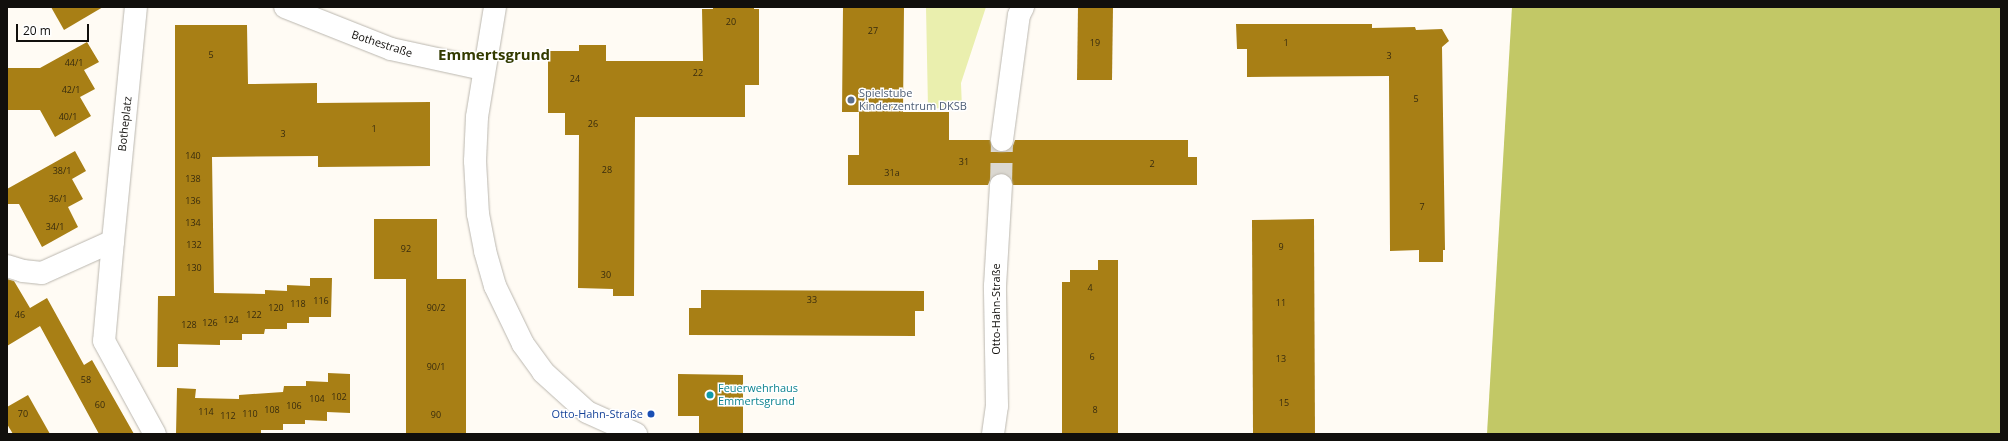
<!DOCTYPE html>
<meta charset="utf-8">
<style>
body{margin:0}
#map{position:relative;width:2008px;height:441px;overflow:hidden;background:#fffbf4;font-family:"Open Sans",sans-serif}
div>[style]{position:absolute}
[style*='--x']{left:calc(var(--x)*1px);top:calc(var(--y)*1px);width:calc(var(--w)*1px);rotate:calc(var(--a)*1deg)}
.green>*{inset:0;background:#eaefae}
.forest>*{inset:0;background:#c2c866}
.building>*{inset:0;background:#a87f15}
.minor-tunnel>*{height:22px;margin-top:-11px;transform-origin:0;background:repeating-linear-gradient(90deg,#dbd8d1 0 22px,transparent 0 33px)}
.roads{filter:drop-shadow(0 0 1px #bbb7af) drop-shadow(0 0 1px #bbb7af)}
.minor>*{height:22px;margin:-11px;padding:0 11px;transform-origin:11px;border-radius:11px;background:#fff}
.dots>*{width:11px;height:11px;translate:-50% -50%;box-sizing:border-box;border:2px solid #fff;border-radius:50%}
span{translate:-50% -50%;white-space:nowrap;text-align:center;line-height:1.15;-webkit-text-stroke:3px #fff;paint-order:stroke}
.number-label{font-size:9px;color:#372b0e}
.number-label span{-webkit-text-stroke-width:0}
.street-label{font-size:11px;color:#110f0c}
.service-label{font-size:11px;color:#4e5e75}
.left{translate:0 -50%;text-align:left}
.culture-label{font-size:11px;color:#0d838f}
.transit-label{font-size:11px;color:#164399}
.right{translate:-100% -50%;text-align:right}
.district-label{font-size:15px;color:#333b00;font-weight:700}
.frame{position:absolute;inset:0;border:8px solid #110f0c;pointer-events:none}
.scale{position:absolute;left:16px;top:24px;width:73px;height:18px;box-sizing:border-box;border:2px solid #110f0c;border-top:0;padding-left:5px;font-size:12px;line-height:14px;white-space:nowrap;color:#110f0c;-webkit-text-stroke:3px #fff;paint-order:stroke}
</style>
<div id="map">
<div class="green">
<div style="clip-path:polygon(926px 7px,986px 7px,961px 83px,962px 109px,928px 108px)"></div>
</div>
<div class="forest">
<div style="clip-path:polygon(1512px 7px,2001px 7px,2001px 434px,1487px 434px)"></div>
</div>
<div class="building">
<div style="clip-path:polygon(51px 7px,103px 7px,64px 30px)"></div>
<div style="clip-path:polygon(713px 7px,754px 7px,754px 9px,759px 9px,759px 85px,745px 85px,745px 117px,635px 117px,634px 296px,613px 296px,613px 289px,578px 288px,579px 135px,565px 135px,565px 113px,548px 113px,548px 51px,579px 51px,579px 45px,606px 45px,606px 61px,703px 61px,702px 9px,713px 9px)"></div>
<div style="clip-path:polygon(843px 7px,904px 7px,903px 112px,949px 112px,949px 140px,990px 140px,994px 150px,1001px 152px,1012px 148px,1015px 140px,1188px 140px,1188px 157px,1197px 157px,1197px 185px,1013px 185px,1008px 175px,1001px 173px,991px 178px,988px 185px,848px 185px,848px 155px,859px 155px,859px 112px,842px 112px)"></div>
<div style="clip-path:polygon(1078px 7px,1113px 7px,1112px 80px,1077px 80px)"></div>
<div style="clip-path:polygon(1236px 24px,1372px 24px,1372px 28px,1415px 27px,1416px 30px,1442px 29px,1449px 41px,1442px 47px,1445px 250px,1443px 250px,1443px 262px,1419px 262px,1419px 250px,1390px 251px,1389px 76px,1247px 77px,1247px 49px,1237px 49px)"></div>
<div style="clip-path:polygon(175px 25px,247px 25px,248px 84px,317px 83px,317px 103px,430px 102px,430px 166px,318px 167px,318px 156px,212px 157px,214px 293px,265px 294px,265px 290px,287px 291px,287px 285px,310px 286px,310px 278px,332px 278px,331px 317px,309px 317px,309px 323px,287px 323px,287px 329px,265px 329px,264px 334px,242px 334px,242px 340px,220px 340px,220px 345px,178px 344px,178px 367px,157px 367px,158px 296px,175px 296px)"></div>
<div style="clip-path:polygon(87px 42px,99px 62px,84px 70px,95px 89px,80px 97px,91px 116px,55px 137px,40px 110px,7px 110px,7px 68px,40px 68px)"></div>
<div style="clip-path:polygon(75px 151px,86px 171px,72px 179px,83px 199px,68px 207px,78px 227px,42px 247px,19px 204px,7px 204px,7px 189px)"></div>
<div style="clip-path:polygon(374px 219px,437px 219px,437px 279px,466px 279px,466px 434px,406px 434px,406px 279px,374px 279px)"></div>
<div style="clip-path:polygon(1314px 219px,1315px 434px,1253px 434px,1252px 220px)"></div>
<div style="clip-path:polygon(1098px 260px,1118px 260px,1118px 434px,1062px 434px,1062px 282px,1070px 282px,1070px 270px,1098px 270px)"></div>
<div style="clip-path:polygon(7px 279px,14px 281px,30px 308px,47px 298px,84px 365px,92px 360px,134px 434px,99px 434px,40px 326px,7px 346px)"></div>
<div style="clip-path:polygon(701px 290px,924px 291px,924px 311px,915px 311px,915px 336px,689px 335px,689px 308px,701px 308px)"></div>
<div style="clip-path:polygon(328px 373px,350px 374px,350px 413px,327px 412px,327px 421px,305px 420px,305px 424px,283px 424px,283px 430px,261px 430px,261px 433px,176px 434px,177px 388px,196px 389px,195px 398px,239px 399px,239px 395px,283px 392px,284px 386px,306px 386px,306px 381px,328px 382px)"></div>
<div style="clip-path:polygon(678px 374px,743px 375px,743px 434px,699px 434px,699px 416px,678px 416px)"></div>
<div style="clip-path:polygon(28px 395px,50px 434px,13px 434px,7px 424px,7px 407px)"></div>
</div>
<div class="minor-tunnel">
<div style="--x:1001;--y:185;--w:45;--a:-88.7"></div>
</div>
<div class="roads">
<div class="minor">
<div style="--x:285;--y:7;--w:114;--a:21.6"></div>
<div style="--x:391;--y:49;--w:94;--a:12.3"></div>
<div style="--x:495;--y:7;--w:111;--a:99.3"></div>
<div style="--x:477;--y:117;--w:44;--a:92.6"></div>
<div style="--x:475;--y:161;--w:53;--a:86.8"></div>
<div style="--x:478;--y:214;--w:38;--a:79"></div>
<div style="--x:485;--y:251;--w:36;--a:74"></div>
<div style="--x:495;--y:286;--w:64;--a:64.2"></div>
<div style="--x:523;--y:344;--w:34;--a:54"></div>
<div style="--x:543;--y:372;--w:59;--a:42.3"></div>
<div style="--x:587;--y:412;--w:54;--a:24.2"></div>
<div style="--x:1002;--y:140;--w:126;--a:-82.3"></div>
<div style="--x:1019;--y:15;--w:9;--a:-63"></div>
<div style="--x:113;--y:241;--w:100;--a:95.1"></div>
<div style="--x:104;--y:341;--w:106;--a:61.3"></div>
<div style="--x:7;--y:266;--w:17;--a:17"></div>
<div style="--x:23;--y:271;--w:19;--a:6"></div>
<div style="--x:42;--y:273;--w:78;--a:-24.3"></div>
<div style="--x:113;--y:241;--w:235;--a:-84.4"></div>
<div style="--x:993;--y:434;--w:28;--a:-82"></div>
<div style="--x:997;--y:406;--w:120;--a:-91"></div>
<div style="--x:995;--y:286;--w:101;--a:-86.6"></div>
</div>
</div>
<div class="dots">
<div style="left:851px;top:100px;background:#5c6f8a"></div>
<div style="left:710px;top:395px;background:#0f9aa8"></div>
<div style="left:651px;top:414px;background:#1a4fb4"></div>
</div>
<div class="number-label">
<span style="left:731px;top:22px">20</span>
<span style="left:873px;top:31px">27</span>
<span style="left:1095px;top:43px">19</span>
<span style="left:1286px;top:43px">1</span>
<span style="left:211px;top:55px">5</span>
<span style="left:1389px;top:56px">3</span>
<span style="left:74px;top:63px">44/1</span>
<span style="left:698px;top:73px">22</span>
<span style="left:575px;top:79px">24</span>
<span style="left:71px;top:90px">42/1</span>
<span style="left:1416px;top:99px">5</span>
<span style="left:68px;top:117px">40/1</span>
<span style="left:593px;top:124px">26</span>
<span style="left:374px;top:129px">1</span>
<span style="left:283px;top:134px">3</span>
<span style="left:193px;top:156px">140</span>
<span style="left:964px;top:162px">31</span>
<span style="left:1152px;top:164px">2</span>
<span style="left:607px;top:170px">28</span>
<span style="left:62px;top:171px">38/1</span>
<span style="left:892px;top:173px">31a</span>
<span style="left:193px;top:179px">138</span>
<span style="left:58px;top:199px">36/1</span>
<span style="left:193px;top:201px">136</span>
<span style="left:1422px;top:207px">7</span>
<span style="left:193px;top:223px">134</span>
<span style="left:55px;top:227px">34/1</span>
<span style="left:194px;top:245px">132</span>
<span style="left:1281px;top:247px">9</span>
<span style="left:406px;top:249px">92</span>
<span style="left:194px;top:268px">130</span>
<span style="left:606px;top:275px">30</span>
<span style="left:1090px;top:288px">4</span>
<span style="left:812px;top:300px">33</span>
<span style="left:321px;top:301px">116</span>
<span style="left:1281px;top:303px">11</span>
<span style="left:298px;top:304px">118</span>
<span style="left:276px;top:308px">120</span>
<span style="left:436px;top:308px">90/2</span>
<span style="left:20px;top:315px">46</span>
<span style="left:254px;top:315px">122</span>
<span style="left:231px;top:320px">124</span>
<span style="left:210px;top:323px">126</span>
<span style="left:189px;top:325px">128</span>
<span style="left:1092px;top:357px">6</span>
<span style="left:1281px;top:359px">13</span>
<span style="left:436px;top:367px">90/1</span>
<span style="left:86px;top:380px">58</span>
<span style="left:339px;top:397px">102</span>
<span style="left:317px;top:399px">104</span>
<span style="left:1284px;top:403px">15</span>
<span style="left:100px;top:405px">60</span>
<span style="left:294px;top:406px">106</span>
<span style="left:272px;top:410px">108</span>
<span style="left:1095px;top:410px">8</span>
<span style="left:206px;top:412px">114</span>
<span style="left:23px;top:414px">70</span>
<span style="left:250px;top:414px">110</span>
<span style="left:436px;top:415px">90</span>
<span style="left:228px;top:416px">112</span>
</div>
<div class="street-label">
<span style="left:382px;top:44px;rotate:18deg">Bothestraße</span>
<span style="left:125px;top:124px;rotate:-84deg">Botheplatz</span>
<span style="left:996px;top:309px;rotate:-90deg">Otto-Hahn-Straße</span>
</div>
<div class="service-label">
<span class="left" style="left:859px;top:100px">Spielstube<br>Kinderzentrum DKSB</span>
</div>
<div class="culture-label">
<span class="left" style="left:718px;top:395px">Feuerwehrhaus<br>Emmertsgrund</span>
</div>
<div class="transit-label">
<span class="right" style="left:643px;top:414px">Otto-Hahn-Straße</span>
</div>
<div class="district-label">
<span style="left:494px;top:55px">Emmertsgrund</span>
</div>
<div class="frame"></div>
<div class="scale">20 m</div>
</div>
